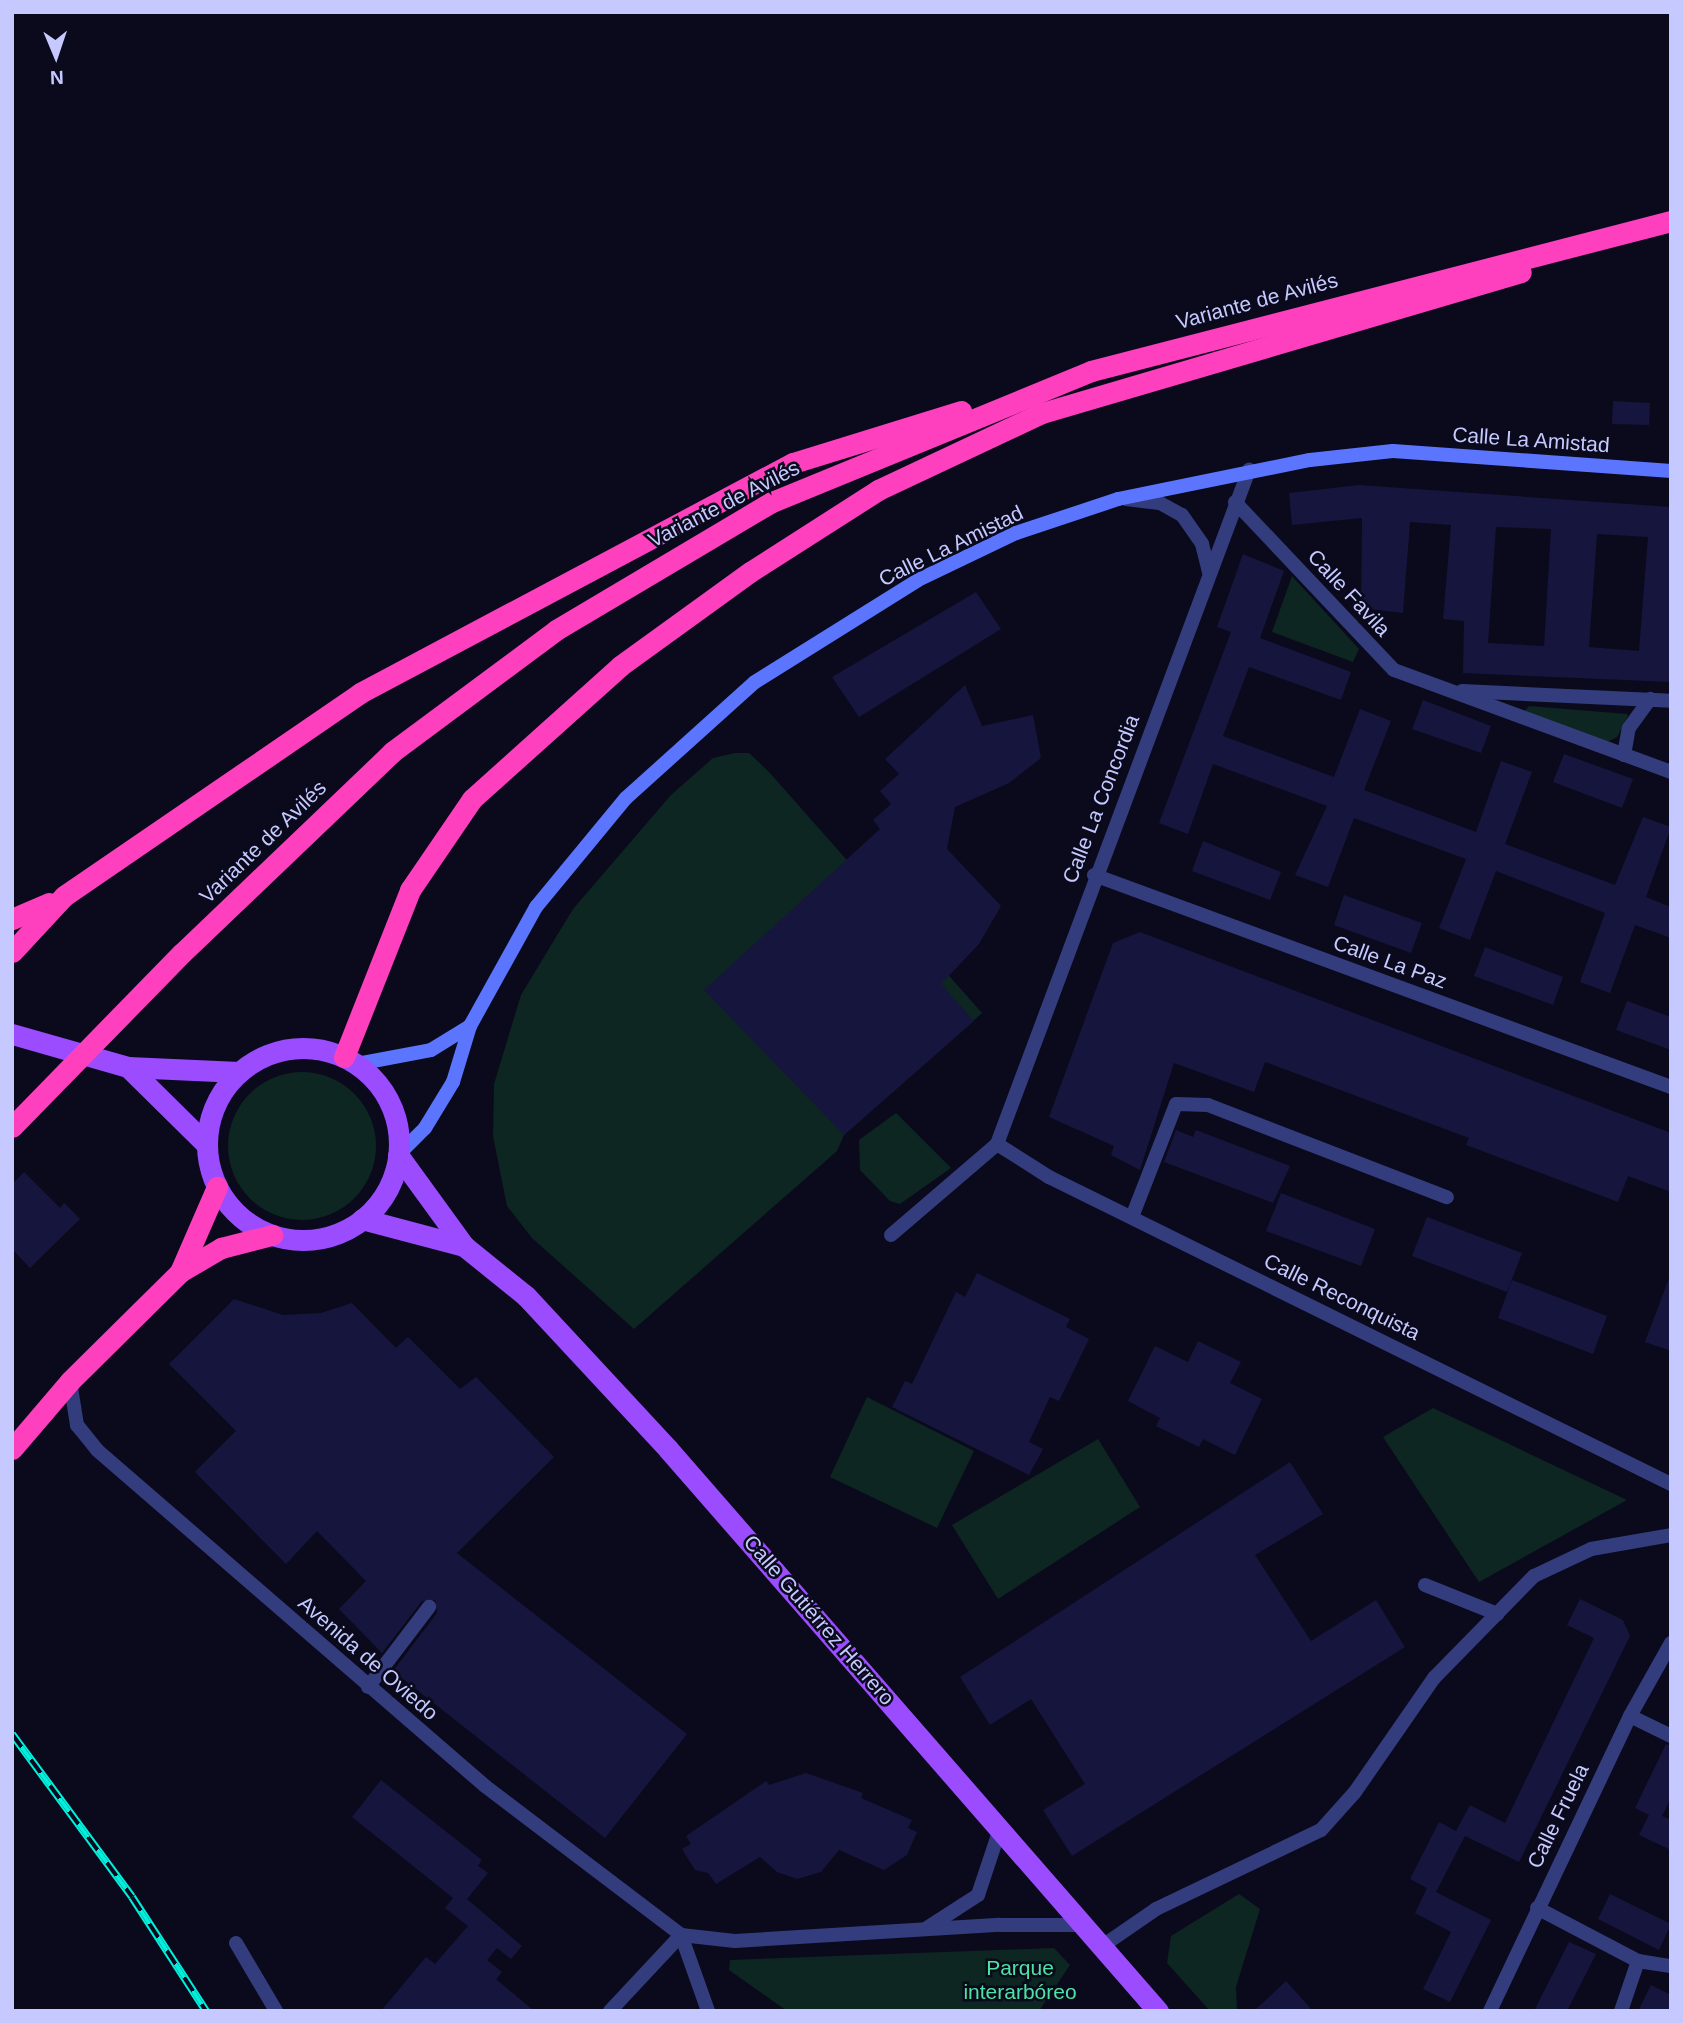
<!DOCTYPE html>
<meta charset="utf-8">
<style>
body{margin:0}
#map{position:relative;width:1683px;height:2023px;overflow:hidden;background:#0a0a1c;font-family:Arial,sans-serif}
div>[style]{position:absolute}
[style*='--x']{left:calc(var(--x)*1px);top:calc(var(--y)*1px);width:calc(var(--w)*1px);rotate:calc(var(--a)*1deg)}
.green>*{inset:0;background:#0d2621}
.round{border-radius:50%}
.building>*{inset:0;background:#16153d}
.lane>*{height:14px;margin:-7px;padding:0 7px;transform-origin:7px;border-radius:7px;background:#333d7d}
.street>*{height:14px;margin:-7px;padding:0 7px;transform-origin:7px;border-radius:7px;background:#333d7d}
.secondary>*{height:14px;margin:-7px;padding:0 7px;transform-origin:7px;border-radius:7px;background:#5c75ff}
.primary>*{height:21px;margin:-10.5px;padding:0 10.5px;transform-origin:10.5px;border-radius:10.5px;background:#9c4cff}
.primary>.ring{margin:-10.5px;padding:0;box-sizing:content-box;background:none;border:21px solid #9c4cff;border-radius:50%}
.highway>*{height:21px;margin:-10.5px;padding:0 10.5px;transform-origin:10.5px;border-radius:10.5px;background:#ff40be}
.rail>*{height:8px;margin-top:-4px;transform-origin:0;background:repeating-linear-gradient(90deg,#0a0a1c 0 16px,#00f0dd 0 32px);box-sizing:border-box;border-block:2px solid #00f0dd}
.highway-bridge>*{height:21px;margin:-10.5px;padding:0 10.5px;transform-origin:10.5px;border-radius:10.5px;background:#ff40be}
span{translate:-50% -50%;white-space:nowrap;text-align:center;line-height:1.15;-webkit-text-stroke:5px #0a0a1c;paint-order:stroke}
.street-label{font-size:21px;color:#c5c9ff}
.park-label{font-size:21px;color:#4de3a2}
.frame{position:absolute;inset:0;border:14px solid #c5c9ff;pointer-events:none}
.north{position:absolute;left:21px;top:21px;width:70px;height:70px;-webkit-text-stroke:5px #0a0a1c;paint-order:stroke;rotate:178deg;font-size:19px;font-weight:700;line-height:28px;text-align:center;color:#c5c9ff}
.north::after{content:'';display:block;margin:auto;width:24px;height:32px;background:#c5c9ff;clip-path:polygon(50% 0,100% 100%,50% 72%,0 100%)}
</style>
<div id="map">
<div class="green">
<div style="clip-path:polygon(1292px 576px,1359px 649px,1353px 662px,1272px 632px)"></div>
<div style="clip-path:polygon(1529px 706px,1627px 714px,1628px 716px,1617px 737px,1606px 743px,1524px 712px)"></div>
<div style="clip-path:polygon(735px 753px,749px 753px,769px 772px,982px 1013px,844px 1135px,837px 1151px,634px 1329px,532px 1238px,507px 1206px,493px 1136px,494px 1084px,521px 995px,573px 909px,671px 795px,713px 758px)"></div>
<div class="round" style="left:228px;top:1072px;width:148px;height:148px"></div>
<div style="clip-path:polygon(896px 1113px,951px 1168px,900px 1204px,890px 1201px,860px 1170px,859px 1140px)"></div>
<div style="clip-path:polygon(867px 1397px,974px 1451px,937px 1528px,830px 1477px)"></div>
<div style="clip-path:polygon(1433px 1408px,1627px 1500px,1479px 1582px,1383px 1437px)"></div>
<div style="clip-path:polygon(1098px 1439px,1140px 1507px,998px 1599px,952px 1525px)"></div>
<div style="clip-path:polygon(1239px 1894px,1260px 1909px,1236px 1987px,1237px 2011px,1210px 2011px,1167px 1963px,1171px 1936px)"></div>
<div style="clip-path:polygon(1054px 1948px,1070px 1965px,1039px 2011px,787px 2011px,729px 1970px,730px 1960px)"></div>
</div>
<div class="building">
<div style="clip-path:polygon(1613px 401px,1650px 403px,1649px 425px,1612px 424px)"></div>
<div style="clip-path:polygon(evenodd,1359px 485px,1671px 507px,1671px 682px,1463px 673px,1464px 621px,1443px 619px,1451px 525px,1410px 522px,1403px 613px,1361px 608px,1362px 518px,1292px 525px,1289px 493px,1359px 485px,1496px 527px,1551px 529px,1544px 646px,1488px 643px,1496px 527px,1359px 485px,1597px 534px,1648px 537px,1639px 651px,1589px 647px,1597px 534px)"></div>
<div style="clip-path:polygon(1243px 554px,1284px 571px,1260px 638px,1351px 672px,1341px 700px,1249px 667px,1223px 736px,1334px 777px,1360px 709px,1391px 721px,1364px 790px,1476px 832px,1501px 761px,1532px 772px,1505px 844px,1615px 885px,1643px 817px,1671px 827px,1646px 897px,1671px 907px,1671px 938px,1635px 925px,1610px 993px,1580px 982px,1605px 913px,1496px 871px,1470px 940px,1439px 928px,1466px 859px,1354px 818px,1328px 887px,1295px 875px,1327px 806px,1213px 764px,1188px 834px,1159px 823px,1231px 632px,1217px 627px)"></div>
<div style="clip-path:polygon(976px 592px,1001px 629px,859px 717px,832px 677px)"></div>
<div style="clip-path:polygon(965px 685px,982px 726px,1033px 715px,1041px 758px,1009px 783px,955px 807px,947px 849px,1001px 906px,979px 944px,941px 984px,974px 1021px,844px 1135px,704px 990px,880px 829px,873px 820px,891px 804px,880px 791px,899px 774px,885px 759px)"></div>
<div style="clip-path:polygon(1423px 700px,1491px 726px,1481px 753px,1412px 729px)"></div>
<div style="clip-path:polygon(1564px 754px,1633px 779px,1622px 808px,1553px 782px)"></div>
<div style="clip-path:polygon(1203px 841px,1281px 872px,1270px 900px,1192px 871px)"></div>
<div style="clip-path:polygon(1344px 895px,1422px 923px,1411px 953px,1334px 925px)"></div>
<div style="clip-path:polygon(1140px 932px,1671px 1133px,1671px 1192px,1628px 1176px,1618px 1202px,1466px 1145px,1469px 1138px,1265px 1062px,1254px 1092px,1174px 1063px,1140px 1170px,1111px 1155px,1114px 1146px,1049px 1117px,1113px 943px)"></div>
<div style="clip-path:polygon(1485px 947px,1563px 977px,1553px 1005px,1474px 976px)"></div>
<div style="clip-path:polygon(1627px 1001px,1671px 1017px,1671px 1050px,1616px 1030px)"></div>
<div style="clip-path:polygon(1176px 1130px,1193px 1137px,1196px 1130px,1290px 1166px,1273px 1203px,1164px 1162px)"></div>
<div style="clip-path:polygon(24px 1172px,60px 1208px,64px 1203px,80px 1219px,30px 1268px,12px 1249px,12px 1184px)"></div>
<div style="clip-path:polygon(1281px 1193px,1375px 1229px,1361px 1266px,1266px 1231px)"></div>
<div style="clip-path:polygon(1427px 1217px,1522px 1253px,1507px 1292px,1412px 1256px)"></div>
<div style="clip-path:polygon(977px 1273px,1070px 1319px,1066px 1327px,1089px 1339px,1059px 1401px,1050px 1397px,1029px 1442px,1043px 1449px,1029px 1475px,892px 1407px,905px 1381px,912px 1384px,956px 1292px,965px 1297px)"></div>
<div style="clip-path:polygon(1669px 1278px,1671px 1279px,1671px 1351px,1645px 1342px)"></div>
<div style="clip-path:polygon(1512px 1280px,1607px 1316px,1593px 1354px,1498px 1318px)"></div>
<div style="clip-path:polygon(234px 1299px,283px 1315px,321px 1313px,352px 1303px,396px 1348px,408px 1337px,460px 1389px,476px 1377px,554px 1457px,457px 1553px,687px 1734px,605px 1838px,393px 1671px,437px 1613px,435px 1600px,422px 1601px,382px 1653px,339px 1609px,366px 1581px,317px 1531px,286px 1564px,195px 1472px,236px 1431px,169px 1364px)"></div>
<div style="clip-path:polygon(1198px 1341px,1241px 1362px,1230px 1383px,1262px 1399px,1235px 1455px,1203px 1439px,1199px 1447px,1156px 1426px,1160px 1418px,1128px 1401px,1155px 1346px,1188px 1362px)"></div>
<div style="clip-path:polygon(1290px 1462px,1323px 1514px,1255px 1555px,1311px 1641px,1376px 1600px,1405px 1647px,1072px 1856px,1043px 1810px,1085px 1784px,1031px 1699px,990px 1725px,960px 1677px)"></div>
<div style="clip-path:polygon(1580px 1599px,1623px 1620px,1630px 1636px,1519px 1862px,1465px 1836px,1436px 1892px,1491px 1920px,1450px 2002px,1423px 1989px,1451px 1932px,1415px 1913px,1427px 1888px,1410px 1879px,1439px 1822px,1456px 1831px,1470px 1805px,1505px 1823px,1594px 1638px,1567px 1625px)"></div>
<div style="clip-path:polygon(1666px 1744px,1671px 1746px,1671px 1798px,1662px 1816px,1671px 1820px,1671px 1850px,1639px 1835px,1649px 1815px,1635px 1808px)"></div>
<div style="clip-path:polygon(806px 1773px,863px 1793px,861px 1798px,912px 1820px,908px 1828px,917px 1832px,907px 1855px,884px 1870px,839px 1850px,821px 1872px,797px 1879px,777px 1872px,760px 1857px,716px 1884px,708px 1873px,695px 1870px,682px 1849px,691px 1844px,686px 1836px,766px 1781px,769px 1785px)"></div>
<div style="clip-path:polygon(381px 1780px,482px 1860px,478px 1866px,488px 1873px,467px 1899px,522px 1946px,511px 1959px,497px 1948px,487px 1960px,502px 1972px,496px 1979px,534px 2011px,381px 2011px,426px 1957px,435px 1964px,468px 1926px,445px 1908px,453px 1898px,352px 1817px)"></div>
<div style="clip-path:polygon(1610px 1894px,1671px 1924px,1659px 1950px,1598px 1919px)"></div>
<div style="clip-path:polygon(1569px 1942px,1596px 1954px,1567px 2011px,1534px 2011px)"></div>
<div style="clip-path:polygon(1286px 1981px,1313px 2011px,1254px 2011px)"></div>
<div style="clip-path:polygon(1651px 1985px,1671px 1995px,1671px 2011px,1638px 2011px)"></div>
</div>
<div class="lane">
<div style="--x:1425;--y:1585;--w:78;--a:21.9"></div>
<div style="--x:368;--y:1687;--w:101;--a:-52.7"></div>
</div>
<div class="street">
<div style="--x:1126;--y:499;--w:34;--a:7"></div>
<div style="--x:1160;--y:503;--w:25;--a:29"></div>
<div style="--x:1182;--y:515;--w:35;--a:55"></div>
<div style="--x:1202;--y:544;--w:29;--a:76"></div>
<div style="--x:1235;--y:502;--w:231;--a:46.6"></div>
<div style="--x:1394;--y:670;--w:295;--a:20.2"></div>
<div style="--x:1462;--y:691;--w:209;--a:2.7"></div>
<div style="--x:1624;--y:755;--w:27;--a:-80"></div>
<div style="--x:1629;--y:728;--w:36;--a:-54"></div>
<div style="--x:1094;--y:875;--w:615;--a:20.17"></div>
<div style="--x:997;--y:1144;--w:62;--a:32.4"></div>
<div style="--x:1049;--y:1177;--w:694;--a:26.27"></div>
<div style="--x:997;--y:1144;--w:720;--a:-69.5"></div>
<div style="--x:1132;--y:1217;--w:121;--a:-68.7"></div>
<div style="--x:1176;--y:1104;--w:32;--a:2"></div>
<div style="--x:1208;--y:1105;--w:256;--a:21.1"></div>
<div style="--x:891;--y:1235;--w:140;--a:-40.6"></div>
<div style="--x:70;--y:1381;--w:45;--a:81"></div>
<div style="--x:77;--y:1425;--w:32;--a:51"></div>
<div style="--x:97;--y:1450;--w:513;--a:40.89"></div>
<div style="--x:485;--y:1786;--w:246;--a:37.2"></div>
<div style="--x:681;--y:1935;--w:54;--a:6.3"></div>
<div style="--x:735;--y:1941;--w:265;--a:-3.5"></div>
<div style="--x:1000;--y:1925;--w:81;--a:0"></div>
<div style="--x:1630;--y:1716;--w:46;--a:26"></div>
<div style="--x:1537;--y:1908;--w:114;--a:27.7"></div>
<div style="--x:1638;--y:1961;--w:53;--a:108.8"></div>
<div style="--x:927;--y:1928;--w:61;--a:-32.9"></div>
<div style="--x:978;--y:1895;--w:66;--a:-71.6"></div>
<div style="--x:681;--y:1935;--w:81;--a:70.4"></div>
<div style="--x:236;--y:1943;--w:79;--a:59.5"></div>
<div style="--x:1101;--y:1947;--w:67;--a:-34.6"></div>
<div style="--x:1156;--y:1909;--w:183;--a:-25.6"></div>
<div style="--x:1321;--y:1830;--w:51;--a:-48.2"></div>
<div style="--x:1355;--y:1792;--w:139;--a:-55.3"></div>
<div style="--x:1434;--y:1678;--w:143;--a:-45.6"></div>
<div style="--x:1534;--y:1576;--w:63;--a:-25.3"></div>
<div style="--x:1591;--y:1549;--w:81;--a:-9.9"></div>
<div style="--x:1638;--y:1961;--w:33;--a:9"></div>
<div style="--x:610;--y:2011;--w:104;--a:-46.9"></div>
<div style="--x:1490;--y:2011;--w:327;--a:-64.6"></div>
<div style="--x:1630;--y:1716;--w:84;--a:-60.7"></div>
</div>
<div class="secondary">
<div style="--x:357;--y:1064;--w:75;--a:-10.7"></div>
<div style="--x:431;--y:1050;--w:46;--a:-31.6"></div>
<div style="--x:398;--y:1155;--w:38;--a:-45"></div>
<div style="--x:425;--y:1128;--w:54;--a:-58.7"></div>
<div style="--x:453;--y:1082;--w:59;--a:-73.1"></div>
<div style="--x:470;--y:1026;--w:136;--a:-61"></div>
<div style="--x:536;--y:907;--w:141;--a:-50.5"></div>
<div style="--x:626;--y:798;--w:173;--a:-42"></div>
<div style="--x:755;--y:682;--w:192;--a:-32"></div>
<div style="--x:918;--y:580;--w:109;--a:-25.6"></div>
<div style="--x:1016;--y:533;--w:108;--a:-18.4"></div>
<div style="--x:1118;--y:499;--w:196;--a:-11.5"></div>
<div style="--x:1310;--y:460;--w:83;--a:-6.2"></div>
<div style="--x:1393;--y:451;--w:279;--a:4.1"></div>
</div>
<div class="primary">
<div style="--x:12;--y:1034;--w:121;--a:15.9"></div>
<div style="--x:128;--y:1067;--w:111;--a:2.6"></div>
<div class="ring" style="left:207px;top:1048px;width:171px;height:171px"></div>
<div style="--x:128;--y:1067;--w:110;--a:44.6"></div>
<div style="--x:398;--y:1155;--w:112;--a:54"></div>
<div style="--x:464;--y:1246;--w:80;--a:38.9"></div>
<div style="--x:526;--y:1296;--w:209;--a:47.1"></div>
<div style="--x:668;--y:1449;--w:746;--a:48.92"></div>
<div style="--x:362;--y:1219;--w:106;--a:14.8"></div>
</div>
<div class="highway">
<div style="--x:12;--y:919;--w:40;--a:-23.4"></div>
<div style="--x:12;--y:952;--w:76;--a:-47.1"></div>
<div style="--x:64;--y:896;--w:359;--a:-34.4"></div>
<div style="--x:360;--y:693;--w:490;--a:-28"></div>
<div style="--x:793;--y:463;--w:176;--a:-17.2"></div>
<div style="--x:182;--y:953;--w:291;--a:-43.7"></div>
<div style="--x:392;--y:752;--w:204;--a:-36.6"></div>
<div style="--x:556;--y:630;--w:251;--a:-30.7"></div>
<div style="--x:772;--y:502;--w:345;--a:-22.3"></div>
<div style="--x:1091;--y:371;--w:599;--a:-14.5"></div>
<div style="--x:344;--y:1057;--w:180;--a:-68.4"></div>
<div style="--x:410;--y:890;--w:110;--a:-55.7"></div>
<div style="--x:472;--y:799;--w:199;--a:-41.9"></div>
<div style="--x:620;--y:666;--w:160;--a:-35.9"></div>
<div style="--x:750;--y:572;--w:152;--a:-32.6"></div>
<div style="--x:878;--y:490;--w:181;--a:-25.2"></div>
<div style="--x:1042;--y:413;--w:499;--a:-16.4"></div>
<div style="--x:180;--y:1272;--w:93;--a:-66.5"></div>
<div style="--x:12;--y:1449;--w:89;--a:-49.5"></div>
<div style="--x:70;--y:1381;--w:155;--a:-44.7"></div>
<div style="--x:180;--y:1272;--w:48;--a:-30.3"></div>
<div style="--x:221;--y:1248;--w:53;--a:-14.3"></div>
</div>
<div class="rail">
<div style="--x:12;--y:1734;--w:202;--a:53.6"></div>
<div style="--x:132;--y:1897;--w:136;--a:57"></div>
</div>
<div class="highway-bridge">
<div style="--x:12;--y:1127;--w:243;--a:-45.7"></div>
</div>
<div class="street-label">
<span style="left:1257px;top:301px;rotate:-15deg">Variante de Avilés</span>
<span style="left:1531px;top:440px;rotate:4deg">Calle La Amistad</span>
<span style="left:724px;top:504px;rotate:-27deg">Variante de Avilés</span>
<span style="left:951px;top:546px;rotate:-26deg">Calle La Amistad</span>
<span style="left:1349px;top:593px;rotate:47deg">Calle Favila</span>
<span style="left:1101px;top:799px;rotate:-69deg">Calle La Concordia</span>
<span style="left:263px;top:842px;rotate:-44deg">Variante de Avilés</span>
<span style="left:1390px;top:962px;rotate:20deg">Calle La Paz</span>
<span style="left:1342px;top:1297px;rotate:26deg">Calle Reconquista</span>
<span style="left:819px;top:1620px;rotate:49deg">Calle Gutiérrez Herrero</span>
<span style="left:368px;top:1658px;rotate:41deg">Avenida de Oviedo</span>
<span style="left:1558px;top:1816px;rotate:-64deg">Calle Fruela</span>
</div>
<div class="park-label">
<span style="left:1020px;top:1980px">Parque<br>interarbóreo</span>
</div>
<div class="frame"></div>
<div class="north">N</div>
</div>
